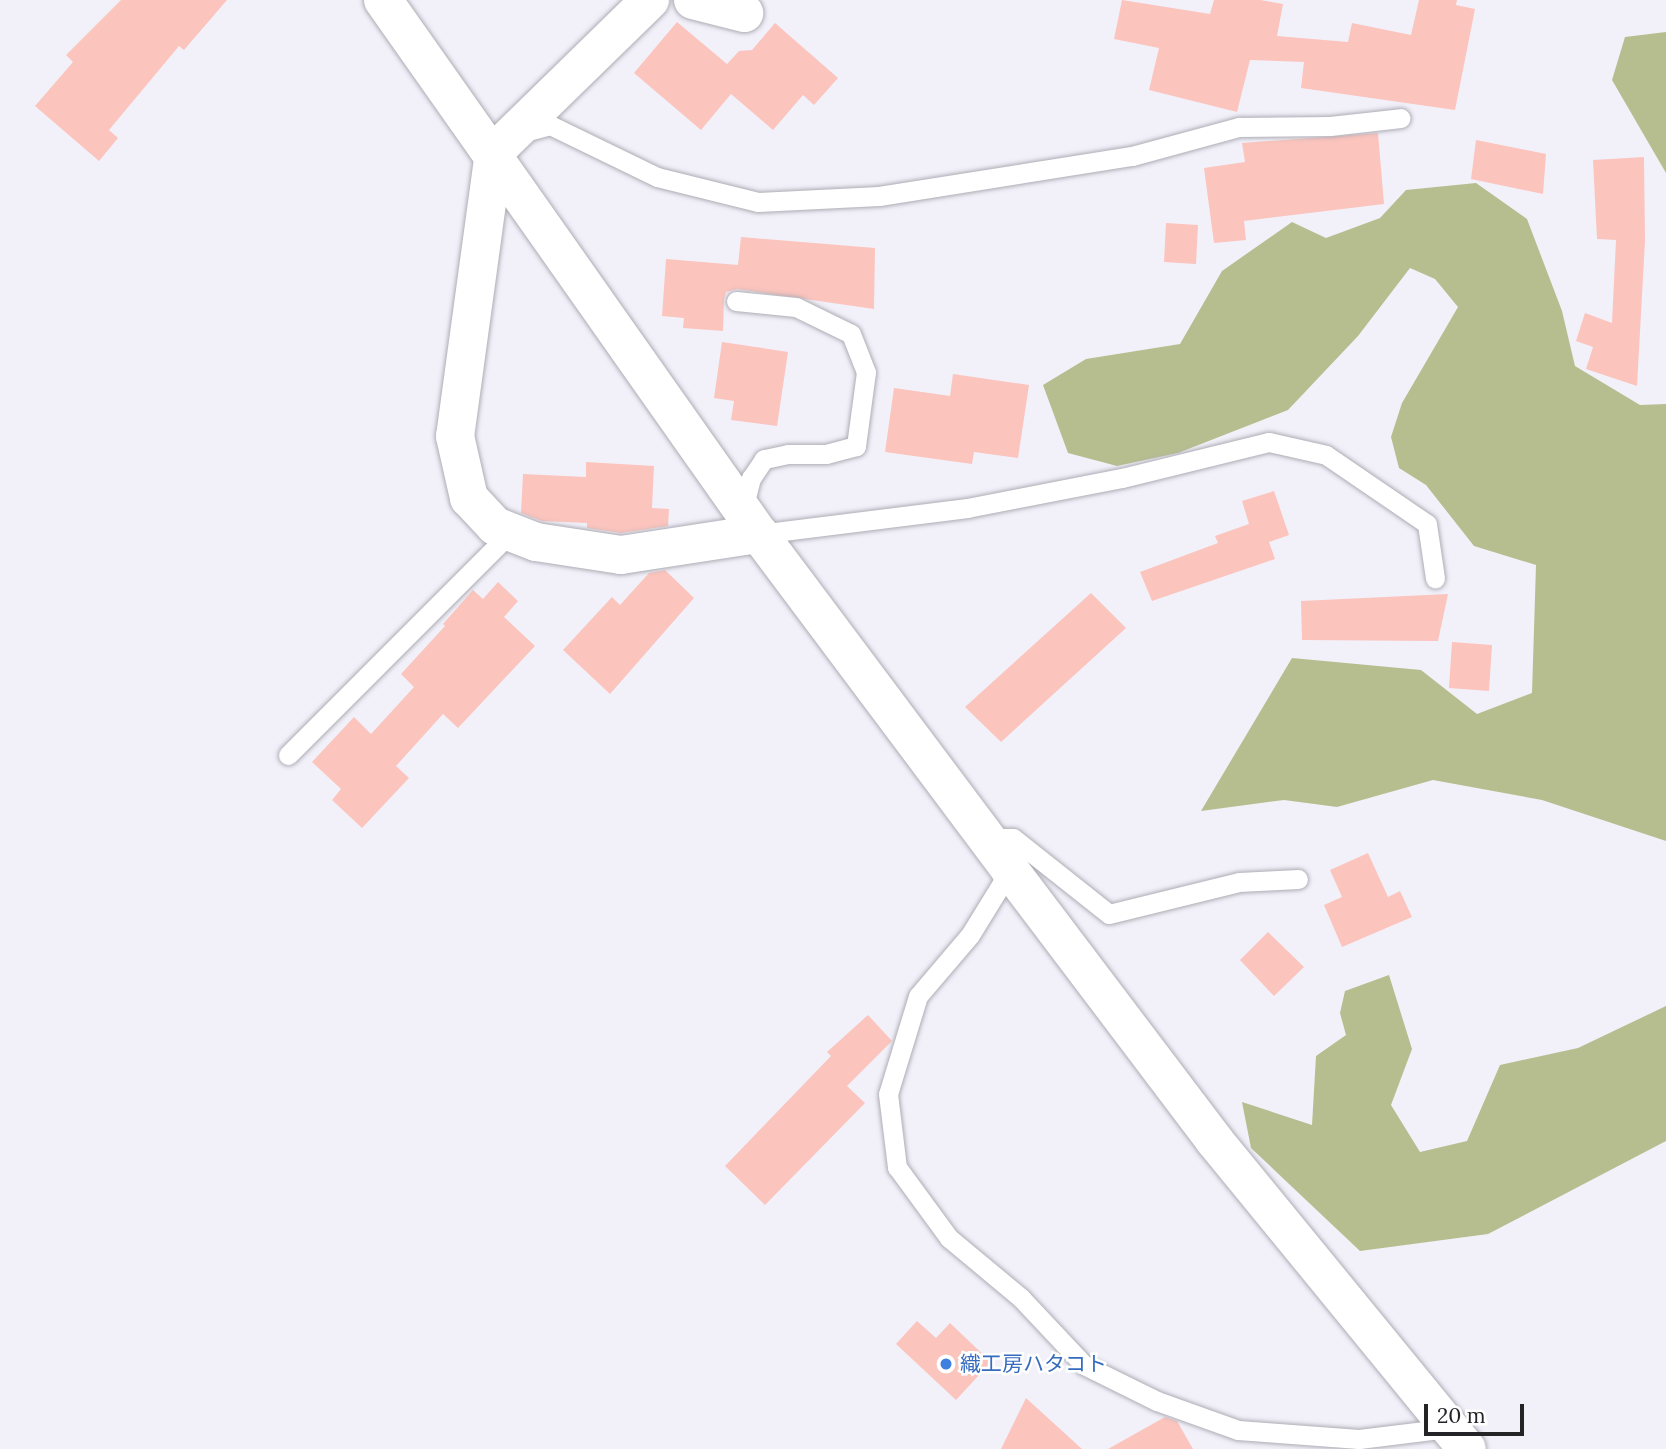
<!DOCTYPE html>
<meta charset="utf-8">
<style>
body{margin:0}
#map{position:relative;width:1666px;height:1449px;overflow:hidden;background:#f2f1fa;font-family:Lora,"Noto Sans JP",serif}
div>[style]{position:absolute}
[style*='--x']{left:calc(var(--x)*1px);top:calc(var(--y)*1px);width:calc(var(--w)*1px);rotate:calc(var(--a)*1deg)}
.forest>*{inset:0;background:#b6be8f}
.building>*{inset:0;background:#fbc4bd}
.roads{filter:drop-shadow(0 0 2px #aeacb4) drop-shadow(0 0 2px #aeacb4)}
.lane>*{height:19px;margin:-9.5px;padding:0 9.5px;transform-origin:9.5px;border-radius:9.5px;background:#fff}
.street>*{height:38px;margin:-19px;padding:0 19px;transform-origin:19px;border-radius:19px;background:#fff}
.secondary>*{height:38px;margin:-19px;padding:0 19px;transform-origin:19px;border-radius:19px;background:#fff}
.dots>*{width:19px;height:19px;translate:-50% -50%;box-sizing:border-box;border:4px solid #fff;border-radius:50%}
span{translate:-50% -50%;white-space:nowrap;text-align:center;line-height:1.15;-webkit-text-stroke:5px #fff;paint-order:stroke}
.shop-label{font-size:21px;color:#366cbe}
.left{translate:0 -50%;text-align:left}
.scale{position:absolute;left:1424px;top:1404px;width:100px;height:32px;box-sizing:border-box;border:4px solid #242326;border-top:0;padding-left:9px;font-size:21px;line-height:24px;white-space:nowrap;color:#242326;-webkit-text-stroke:5px #fff;paint-order:stroke}
</style>
<div id="map">
<div class="forest">
<div style="clip-path:polygon(1666px 32px,1666px 173px,1612px 80px,1625px 37px)"></div>
<div style="clip-path:polygon(1476px 183px,1527px 219px,1562px 311px,1575px 366px,1640px 405px,1666px 404px,1666px 841px,1542px 800px,1433px 780px,1337px 807px,1284px 800px,1201px 811px,1292px 658px,1421px 670px,1477px 714px,1532px 693px,1536px 565px,1474px 546px,1426px 485px,1399px 468px,1391px 437px,1402px 403px,1458px 307px,1435px 279px,1410px 268px,1358px 336px,1288px 410px,1178px 453px,1117px 466px,1068px 453px,1043px 385px,1086px 359px,1180px 344px,1222px 271px,1292px 222px,1326px 238px,1380px 218px,1406px 190px)"></div>
<div style="clip-path:polygon(1389px 975px,1412px 1049px,1391px 1105px,1420px 1152px,1467px 1141px,1500px 1065px,1578px 1048px,1666px 1006px,1666px 1141px,1488px 1234px,1360px 1251px,1251px 1148px,1242px 1102px,1312px 1125px,1316px 1056px,1346px 1035px,1340px 1013px,1345px 991px)"></div>
</div>
<div class="building">
<div style="clip-path:polygon(121px 0,227px 0,184px 50px,179px 46px,109px 130px,118px 138px,99px 161px,35px 106px,73px 62px,66px 55px)"></div>
<div style="clip-path:polygon(1122px 0,1210px 14px,1214px 0,1260px 0,1283px 4px,1277px 36px,1348px 42px,1352px 23px,1411px 35px,1419px 0,1457px 0,1456px 5px,1475px 9px,1455px 110px,1301px 88px,1304px 62px,1250px 60px,1237px 112px,1149px 90px,1159px 48px,1114px 39px)"></div>
<div style="clip-path:polygon(677px 22px,727px 64px,739px 51px,752px 50px,775px 23px,838px 78px,814px 105px,803px 95px,773px 130px,731px 94px,701px 130px,634px 73px)"></div>
<div style="clip-path:polygon(1378px 133px,1384px 204px,1244px 221px,1246px 240px,1214px 243px,1204px 168px,1245px 162px,1242px 143px)"></div>
<div style="clip-path:polygon(1476px 140px,1546px 154px,1543px 194px,1471px 179px)"></div>
<div style="clip-path:polygon(1644px 157px,1645px 241px,1637px 386px,1586px 369px,1593px 347px,1576px 341px,1585px 313px,1612px 323px,1616px 240px,1597px 239px,1593px 160px)"></div>
<div style="clip-path:polygon(1166px 223px,1198px 225px,1196px 264px,1164px 262px)"></div>
<div style="clip-path:polygon(741px 237px,875px 248px,874px 309px,737px 289px,726px 292px,724px 299px,723px 331px,683px 328px,684px 318px,662px 316px,666px 259px,738px 265px)"></div>
<div style="clip-path:polygon(722px 342px,788px 352px,777px 426px,731px 420px,734px 401px,714px 398px)"></div>
<div style="clip-path:polygon(953px 374px,1029px 385px,1018px 458px,974px 452px,972px 464px,885px 452px,894px 388px,950px 396px)"></div>
<div style="clip-path:polygon(586px 462px,654px 466px,652px 508px,669px 509px,668px 526px,621px 533px,587px 528px,587px 523px,542px 521px,521px 513px,523px 474px,586px 477px)"></div>
<div style="clip-path:polygon(1274px 491px,1289px 535px,1269px 542px,1275px 559px,1152px 601px,1140px 572px,1218px 543px,1215px 536px,1249px 524px,1242px 501px)"></div>
<div style="clip-path:polygon(665px 570px,694px 598px,610px 694px,563px 650px,612px 597px,620px 605px,649px 573px)"></div>
<div style="clip-path:polygon(498px 582px,518px 601px,504px 617px,535px 646px,458px 728px,443px 714px,396px 766px,409px 778px,362px 828px,332px 800px,341px 789px,312px 762px,354px 717px,371px 734px,414px 687px,401px 674px,445px 626px,443px 624px,473px 590px,483px 599px)"></div>
<div style="clip-path:polygon(1091px 593px,1126px 628px,1001px 742px,965px 707px)"></div>
<div style="clip-path:polygon(1448px 594px,1438px 641px,1302px 640px,1301px 601px)"></div>
<div style="clip-path:polygon(1452px 642px,1492px 645px,1489px 691px,1449px 688px)"></div>
<div style="clip-path:polygon(1368px 853px,1388px 897px,1400px 891px,1412px 917px,1342px 947px,1324px 905px,1342px 897px,1330px 870px)"></div>
<div style="clip-path:polygon(1268px 932px,1304px 967px,1274px 996px,1240px 960px)"></div>
<div style="clip-path:polygon(868px 1015px,892px 1041px,847px 1086px,865px 1103px,765px 1205px,725px 1166px,831px 1056px,827px 1052px)"></div>
<div style="clip-path:polygon(917px 1321px,936px 1338px,950px 1323px,991px 1362px,956px 1400px,896px 1344px)"></div>
<div style="clip-path:polygon(1026px 1398px,1082px 1449px,1001px 1449px)"></div>
<div style="clip-path:polygon(1165px 1417px,1177px 1421px,1193px 1449px,1108px 1449px)"></div>
</div>
<div class="roads">
<div class="lane">
<div style="--x:524;--y:132;--w:27;--a:-15"></div>
<div style="--x:550;--y:125;--w:119;--a:25.9"></div>
<div style="--x:657;--y:177;--w:104;--a:13.9"></div>
<div style="--x:758;--y:202;--w:121;--a:-2.8"></div>
<div style="--x:879;--y:196;--w:256;--a:-9"></div>
<div style="--x:1132;--y:156;--w:111;--a:-15.2"></div>
<div style="--x:1239;--y:127;--w:91;--a:-0.6"></div>
<div style="--x:1330;--y:126;--w:71;--a:-6.4"></div>
<div style="--x:736;--y:301;--w:60;--a:5.7"></div>
<div style="--x:796;--y:307;--w:61;--a:26.1"></div>
<div style="--x:851;--y:334;--w:41;--a:68.5"></div>
<div style="--x:866;--y:372;--w:75;--a:97.7"></div>
<div style="--x:856;--y:446;--w:31;--a:165"></div>
<div style="--x:826;--y:454;--w:38;--a:180"></div>
<div style="--x:788;--y:454;--w:25;--a:168"></div>
<div style="--x:764;--y:459;--w:23;--a:124"></div>
<div style="--x:751;--y:478;--w:32;--a:104"></div>
<div style="--x:759;--y:534;--w:210;--a:-7.1"></div>
<div style="--x:967;--y:508;--w:158;--a:-11"></div>
<div style="--x:1122;--y:478;--w:151;--a:-13.8"></div>
<div style="--x:1269;--y:442;--w:58;--a:12.8"></div>
<div style="--x:1326;--y:455;--w:122;--a:34.3"></div>
<div style="--x:1427;--y:524;--w:55;--a:81.6"></div>
<div style="--x:288;--y:755;--w:315;--a:-45"></div>
<div style="--x:987;--y:838;--w:26;--a:0"></div>
<div style="--x:1013;--y:838;--w:122;--a:38.4"></div>
<div style="--x:1109;--y:914;--w:134;--a:-13.8"></div>
<div style="--x:1239;--y:882;--w:59;--a:-2.9"></div>
<div style="--x:1010;--y:870;--w:76;--a:121.6"></div>
<div style="--x:970;--y:935;--w:80;--a:130.4"></div>
<div style="--x:918;--y:996;--w:102;--a:107"></div>
<div style="--x:888;--y:1094;--w:74;--a:83"></div>
<div style="--x:897;--y:1167;--w:88;--a:53.8"></div>
<div style="--x:949;--y:1238;--w:94;--a:39.8"></div>
<div style="--x:1021;--y:1298;--w:92;--a:46.8"></div>
<div style="--x:1084;--y:1365;--w:81;--a:26.3"></div>
<div style="--x:1157;--y:1401;--w:86;--a:19.7"></div>
<div style="--x:1238;--y:1430;--w:121;--a:4.3"></div>
<div style="--x:1359;--y:1439;--w:91;--a:-7"></div>
</div>
<div class="street">
<div style="--x:650;--y:0;--w:218;--a:135.7"></div>
<div style="--x:494;--y:152;--w:287;--a:97.8"></div>
<div style="--x:455;--y:436;--w:64;--a:77.3"></div>
<div style="--x:469;--y:498;--w:38;--a:47"></div>
<div style="--x:495;--y:526;--w:44;--a:21.3"></div>
<div style="--x:536;--y:542;--w:86;--a:8.7"></div>
<div style="--x:621;--y:555;--w:140;--a:-8.7"></div>
<div style="--x:693;--y:0;--w:53;--a:14.3"></div>
</div>
<div class="secondary">
<div style="--x:383;--y:0;--w:653;--a:54.85"></div>
<div style="--x:759;--y:534;--w:419;--a:53.2"></div>
<div style="--x:1010;--y:870;--w:338;--a:52.9"></div>
<div style="--x:1214;--y:1140;--w:399;--a:50.7"></div>
</div>
</div>
<div class="dots">
<div style="left:946px;top:1364px;background:#3f7fe0"></div>
</div>
<div class="shop-label">
<span class="left" style="left:960px;top:1364px">織工房ハタコト</span>
</div>
<div class="scale">20 m</div>
</div>
